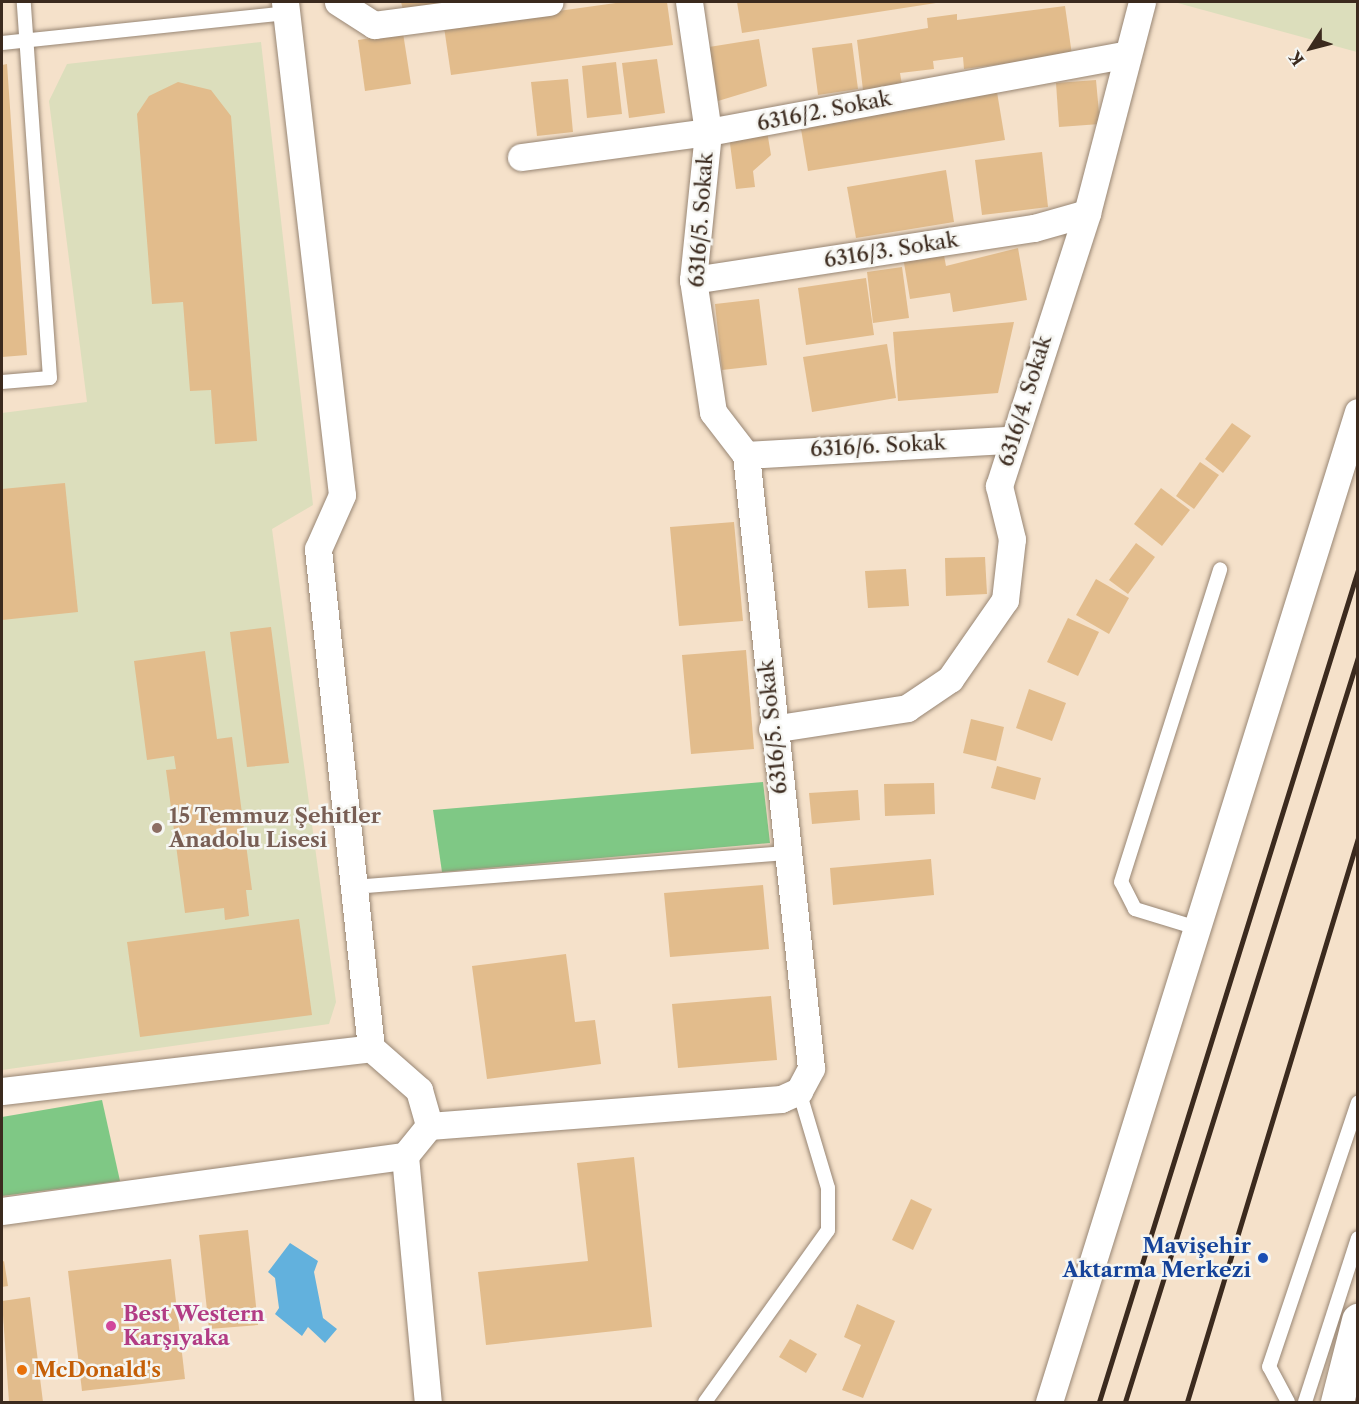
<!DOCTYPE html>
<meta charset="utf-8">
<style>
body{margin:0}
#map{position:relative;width:1359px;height:1404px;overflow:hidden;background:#f5e1ca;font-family:"Libre Caslon Text",serif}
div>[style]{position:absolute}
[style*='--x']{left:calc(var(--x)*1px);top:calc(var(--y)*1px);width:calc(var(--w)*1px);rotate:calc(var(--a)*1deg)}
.built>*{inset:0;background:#dcdebc}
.green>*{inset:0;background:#7fc885}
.water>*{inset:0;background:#62b1dd}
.building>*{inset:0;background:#e2bc8c}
.roads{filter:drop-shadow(0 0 2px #988674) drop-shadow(0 0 2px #988674)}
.service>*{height:14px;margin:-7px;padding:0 7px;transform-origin:7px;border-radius:7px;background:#fff}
.minor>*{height:27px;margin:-13.5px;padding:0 13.5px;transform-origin:13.5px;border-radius:13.5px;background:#fff}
.tertiary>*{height:33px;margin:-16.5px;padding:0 16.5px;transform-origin:16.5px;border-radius:16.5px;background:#fff}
.rail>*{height:4.5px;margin:-2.25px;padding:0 2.25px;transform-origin:2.25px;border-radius:2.25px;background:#3b2a1e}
.dots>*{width:16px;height:16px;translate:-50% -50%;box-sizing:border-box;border:3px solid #f6f6f2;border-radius:50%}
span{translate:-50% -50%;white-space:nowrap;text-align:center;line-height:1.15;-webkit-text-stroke:5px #f6f6f2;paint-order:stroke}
.street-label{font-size:21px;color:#3b2a1e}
.education-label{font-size:21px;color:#785e54;font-weight:700}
.left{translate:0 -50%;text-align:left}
.transit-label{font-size:21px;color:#164399;font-weight:700}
.right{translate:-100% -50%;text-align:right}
.hotel-label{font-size:21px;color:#b23c85;font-weight:700}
.food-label{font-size:21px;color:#c56008;font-weight:700}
.frame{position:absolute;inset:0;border:3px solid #3b2a1e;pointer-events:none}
.north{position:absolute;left:1281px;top:18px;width:60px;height:60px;-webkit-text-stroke:4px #f6f6f2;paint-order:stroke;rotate:234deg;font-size:16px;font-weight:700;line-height:24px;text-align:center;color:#3b2a1e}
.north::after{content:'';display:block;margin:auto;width:21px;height:27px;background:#3b2a1e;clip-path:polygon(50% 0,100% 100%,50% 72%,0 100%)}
</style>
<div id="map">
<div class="built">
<div style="clip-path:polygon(1174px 2px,1357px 2px,1357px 52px)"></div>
<div style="clip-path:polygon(261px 42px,313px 505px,272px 529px,336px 1002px,329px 1024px,2px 1070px,2px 413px,87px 402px,49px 101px,67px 64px)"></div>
</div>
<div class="green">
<div style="clip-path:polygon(763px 782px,770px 843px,442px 872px,433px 810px)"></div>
<div style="clip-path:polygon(102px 1100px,120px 1181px,2px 1196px,2px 1117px)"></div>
</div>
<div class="water">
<div style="clip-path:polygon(290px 1243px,318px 1261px,314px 1272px,323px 1318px,337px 1329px,325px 1343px,308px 1327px,302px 1336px,275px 1314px,279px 1308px,275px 1278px,268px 1272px)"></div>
</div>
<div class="building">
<div style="clip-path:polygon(401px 2px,460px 2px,404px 14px)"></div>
<div style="clip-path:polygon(623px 2px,667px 2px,673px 45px,451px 75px,444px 27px)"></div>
<div style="clip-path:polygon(737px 2px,936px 2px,936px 3px,742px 33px)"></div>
<div style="clip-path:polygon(1065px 6px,1072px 55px,964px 69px,963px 57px,933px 61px,934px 69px,900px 73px,902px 85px,863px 90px,857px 40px,928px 28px,927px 18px,957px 14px,957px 20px)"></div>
<div style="clip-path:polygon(403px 33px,411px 84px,365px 91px,358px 40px)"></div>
<div style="clip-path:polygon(759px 39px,767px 86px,718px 101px,709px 47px)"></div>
<div style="clip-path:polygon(852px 43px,858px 89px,818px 95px,812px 48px)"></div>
<div style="clip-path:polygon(657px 59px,665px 113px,629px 118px,622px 63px)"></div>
<div style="clip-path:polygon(616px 62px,622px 114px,587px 118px,582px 66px)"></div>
<div style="clip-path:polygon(7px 64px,27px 355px,2px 357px,2px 65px)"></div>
<div style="clip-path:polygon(568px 79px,573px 132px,537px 136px,531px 82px)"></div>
<div style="clip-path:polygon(1096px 80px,1100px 124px,1059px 127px,1056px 83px)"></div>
<div style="clip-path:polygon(178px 82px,211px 90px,231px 116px,257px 441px,215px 444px,211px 390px,190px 391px,183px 302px,152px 304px,137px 114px,149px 96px)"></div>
<div style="clip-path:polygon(997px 92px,1005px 140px,808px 171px,800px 123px)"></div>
<div style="clip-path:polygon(767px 131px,771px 155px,753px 171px,755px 187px,736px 189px,729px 136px)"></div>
<div style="clip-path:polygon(1042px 152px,1048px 207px,982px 215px,975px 160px)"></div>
<div style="clip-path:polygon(946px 170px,954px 222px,856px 238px,847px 187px)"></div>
<div style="clip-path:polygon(942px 245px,946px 266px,1018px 248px,1027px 300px,953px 312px,950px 293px,910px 299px,902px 251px)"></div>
<div style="clip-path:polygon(902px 267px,909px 318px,873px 323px,867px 272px)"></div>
<div style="clip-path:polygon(866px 278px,874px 335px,806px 345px,798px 288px)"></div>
<div style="clip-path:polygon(759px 299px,767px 365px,722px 370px,715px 304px)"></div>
<div style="clip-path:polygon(1014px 322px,998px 393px,898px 401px,893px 332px)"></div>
<div style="clip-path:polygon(887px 344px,896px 398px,812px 412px,803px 357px)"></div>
<div style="clip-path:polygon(1232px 423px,1251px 436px,1223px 473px,1205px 459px)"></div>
<div style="clip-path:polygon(1200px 462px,1219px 475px,1194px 509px,1176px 496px)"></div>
<div style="clip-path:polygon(65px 483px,78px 612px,2px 620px,2px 489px)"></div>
<div style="clip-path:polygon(1161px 488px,1190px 510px,1162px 546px,1134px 524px)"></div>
<div style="clip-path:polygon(734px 522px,743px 621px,679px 626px,670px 527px)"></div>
<div style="clip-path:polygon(1136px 543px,1155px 557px,1128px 594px,1109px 580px)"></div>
<div style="clip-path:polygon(985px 557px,987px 594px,946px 596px,945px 558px)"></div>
<div style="clip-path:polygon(906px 569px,909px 606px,868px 608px,865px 571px)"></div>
<div style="clip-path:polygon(1096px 579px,1129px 598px,1109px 634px,1076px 615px)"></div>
<div style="clip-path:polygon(1068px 618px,1099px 632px,1078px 676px,1047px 662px)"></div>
<div style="clip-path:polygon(271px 627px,289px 763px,247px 767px,230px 632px)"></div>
<div style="clip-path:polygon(746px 650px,754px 749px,691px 754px,682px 655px)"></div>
<div style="clip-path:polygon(205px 651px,217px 739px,232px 737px,252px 890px,246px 890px,249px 916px,225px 920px,224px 908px,185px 913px,166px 770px,176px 769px,174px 756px,147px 760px,134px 661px)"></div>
<div style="clip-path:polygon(1029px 689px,1066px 703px,1052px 741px,1016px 728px)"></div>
<div style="clip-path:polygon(971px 719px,1004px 727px,996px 761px,963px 753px)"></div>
<div style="clip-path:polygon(997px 766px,1041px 778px,1035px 800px,991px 788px)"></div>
<div style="clip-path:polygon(934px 783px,935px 814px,885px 816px,884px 784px)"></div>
<div style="clip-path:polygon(858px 790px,860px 820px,812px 824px,809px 793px)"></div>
<div style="clip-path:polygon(931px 859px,934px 895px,833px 905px,830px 868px)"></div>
<div style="clip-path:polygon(763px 885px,769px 949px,670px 957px,664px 893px)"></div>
<div style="clip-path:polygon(299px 919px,312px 1015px,140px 1037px,127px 942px)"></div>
<div style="clip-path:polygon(566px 954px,575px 1022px,595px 1020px,601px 1064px,487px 1079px,472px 966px)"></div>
<div style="clip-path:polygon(771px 996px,777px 1060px,678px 1068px,672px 1004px)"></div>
<div style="clip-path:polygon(634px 1157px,652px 1327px,486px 1345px,478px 1272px,588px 1261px,577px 1163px)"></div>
<div style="clip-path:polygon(911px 1199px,932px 1209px,913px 1250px,892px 1240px)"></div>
<div style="clip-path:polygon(248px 1230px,258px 1325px,209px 1329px,199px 1235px)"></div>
<div style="clip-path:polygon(171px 1259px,185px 1379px,82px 1391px,68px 1271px)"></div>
<div style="clip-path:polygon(4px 1261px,8px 1286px,2px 1287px,2px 1262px)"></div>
<div style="clip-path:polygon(30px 1297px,43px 1402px,9px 1402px,2px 1301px)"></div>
<div style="clip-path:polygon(857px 1304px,895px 1321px,863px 1398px,842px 1390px,861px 1345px,844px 1337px)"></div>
<div style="clip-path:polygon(790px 1339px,817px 1354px,806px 1373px,779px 1357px)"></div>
</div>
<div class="roads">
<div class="service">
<div style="--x:2;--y:43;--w:286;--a:-6"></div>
<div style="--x:2;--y:382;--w:48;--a:-4.8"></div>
<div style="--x:50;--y:378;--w:377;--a:-94"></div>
<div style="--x:354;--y:887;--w:433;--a:-4.5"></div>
<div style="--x:1197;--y:928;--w:65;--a:-163"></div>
<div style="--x:1135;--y:909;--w:30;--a:-117"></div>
<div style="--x:1121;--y:882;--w:328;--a:-72.4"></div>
<div style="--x:705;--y:1402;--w:211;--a:-54.4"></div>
<div style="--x:828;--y:1230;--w:42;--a:-90"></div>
<div style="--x:828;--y:1188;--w:101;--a:-106.6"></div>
<div style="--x:1288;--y:1402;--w:40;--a:-118"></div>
<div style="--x:1269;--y:1367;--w:279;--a:-71.4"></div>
<div style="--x:1305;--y:1402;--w:172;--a:-72.1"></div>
</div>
<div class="minor">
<div style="--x:285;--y:2;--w:496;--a:83.4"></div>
<div style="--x:342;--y:495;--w:59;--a:114"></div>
<div style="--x:318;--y:549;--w:502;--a:83.94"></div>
<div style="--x:338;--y:2;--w:43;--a:32.6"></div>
<div style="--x:374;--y:25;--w:177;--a:-7.5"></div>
<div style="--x:521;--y:157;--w:189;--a:-7.6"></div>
<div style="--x:708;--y:132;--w:424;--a:-10.5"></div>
<div style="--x:693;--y:280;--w:345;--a:-8.7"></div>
<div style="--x:1034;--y:228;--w:55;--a:-15.8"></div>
<div style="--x:746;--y:455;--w:264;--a:-3.3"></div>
<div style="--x:772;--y:729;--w:137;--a:-8.8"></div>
<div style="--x:907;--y:708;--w:52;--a:-34"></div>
<div style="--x:950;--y:679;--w:96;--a:-55.2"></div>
<div style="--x:1005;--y:600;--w:61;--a:-83.5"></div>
<div style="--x:1012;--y:539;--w:55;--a:-103.8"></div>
<div style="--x:999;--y:486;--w:287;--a:-72.1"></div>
<div style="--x:1087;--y:213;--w:218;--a:-75.4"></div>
<div style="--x:2;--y:1091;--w:371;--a:-6.6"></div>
<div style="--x:371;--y:1048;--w:64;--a:41.2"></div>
<div style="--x:419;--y:1090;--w:37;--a:74"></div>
<div style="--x:429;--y:1126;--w:38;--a:129"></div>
<div style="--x:405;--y:1156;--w:247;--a:84.7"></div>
<div style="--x:429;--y:1126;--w:353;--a:-4.4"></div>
<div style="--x:781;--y:1099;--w:20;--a:-24"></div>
<div style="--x:799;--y:1091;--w:26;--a:-62"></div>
<div style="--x:811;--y:1068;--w:616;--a:-96.05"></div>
<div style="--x:746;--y:455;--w:54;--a:-127.5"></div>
<div style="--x:713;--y:412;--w:134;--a:-98.6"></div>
<div style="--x:693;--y:280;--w:149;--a:-84.2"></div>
<div style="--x:708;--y:132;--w:131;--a:-98.3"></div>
<div style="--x:2;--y:1211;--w:407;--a:-7.8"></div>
<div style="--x:1049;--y:1402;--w:1037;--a:-72.67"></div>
</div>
<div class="tertiary">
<div style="--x:1337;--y:1402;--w:85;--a:-75.6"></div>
</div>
</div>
<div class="rail">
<div style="--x:1099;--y:1402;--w:871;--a:-72.71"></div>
<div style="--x:1125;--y:1402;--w:781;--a:-72.63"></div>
<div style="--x:1187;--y:1402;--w:589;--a:-73.13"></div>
</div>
<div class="dots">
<div style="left:157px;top:828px;background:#8d6e63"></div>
<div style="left:1263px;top:1258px;background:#1a4fb4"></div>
<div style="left:111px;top:1326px;background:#d1479c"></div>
<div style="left:22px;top:1370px;background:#e8710a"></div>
</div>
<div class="street-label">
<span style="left:824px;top:111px;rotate:-11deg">6316/2. Sokak</span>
<span style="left:701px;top:220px;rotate:-86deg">6316/5. Sokak</span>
<span style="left:891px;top:250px;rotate:-9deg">6316/3. Sokak</span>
<span style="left:1025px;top:401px;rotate:-73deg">6316/4. Sokak</span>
<span style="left:878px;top:446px;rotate:-3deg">6316/6. Sokak</span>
<span style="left:773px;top:727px;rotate:-96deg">6316/5. Sokak</span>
</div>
<div class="education-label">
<span class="left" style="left:169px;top:828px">15 Temmuz Şehitler<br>Anadolu Lisesi</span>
</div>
<div class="transit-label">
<span class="right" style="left:1251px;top:1258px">Mavişehir<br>Aktarma Merkezi</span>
</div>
<div class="hotel-label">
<span class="left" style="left:123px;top:1326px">Best Western<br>Karşıyaka</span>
</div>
<div class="food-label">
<span class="left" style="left:34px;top:1370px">McDonald's</span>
</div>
<div class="frame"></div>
<div class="north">K</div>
</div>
